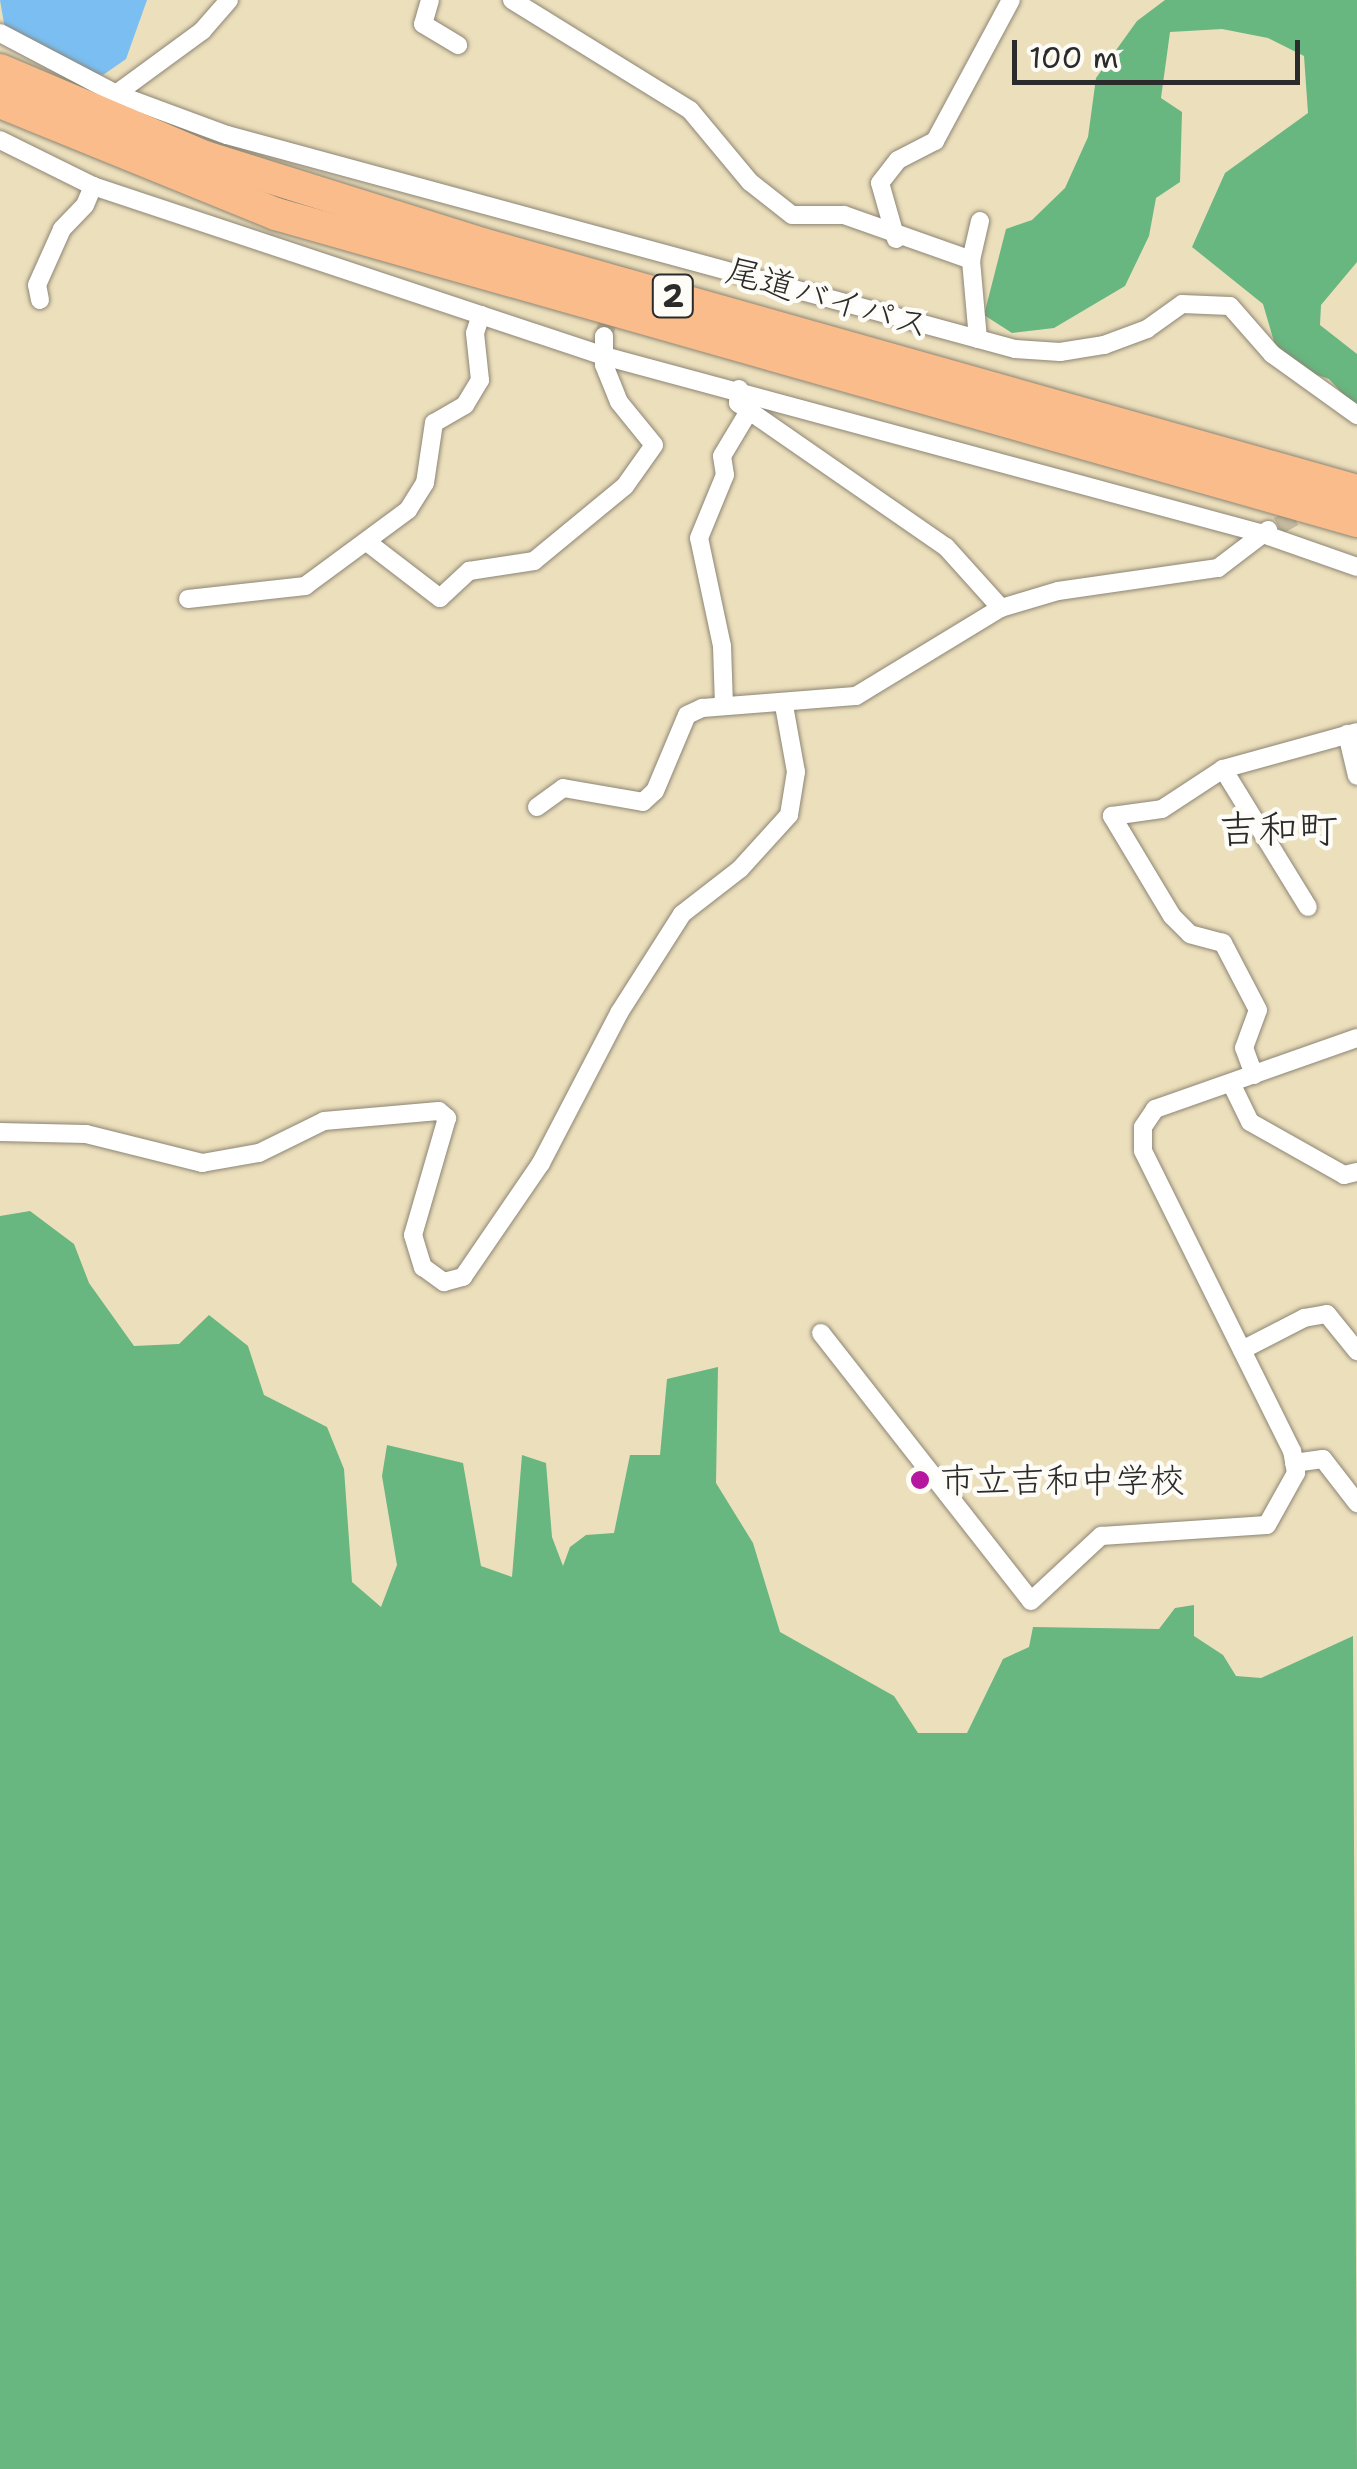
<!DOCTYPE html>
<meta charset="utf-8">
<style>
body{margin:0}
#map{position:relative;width:1357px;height:2469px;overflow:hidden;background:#ecdfbc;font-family:"Shantell Sans","Klee One",sans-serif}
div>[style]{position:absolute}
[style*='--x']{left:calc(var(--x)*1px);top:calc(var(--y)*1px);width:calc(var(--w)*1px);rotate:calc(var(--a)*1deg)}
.forest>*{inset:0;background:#68b680}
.water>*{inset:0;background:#7bbef1}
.street-tunnel>*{height:18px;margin-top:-9px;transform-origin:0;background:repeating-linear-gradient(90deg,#c5bb9f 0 18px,transparent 0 27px)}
.roads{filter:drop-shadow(0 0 2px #8c8574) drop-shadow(0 0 2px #8c8574)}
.street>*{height:18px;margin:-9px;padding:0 9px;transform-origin:9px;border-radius:9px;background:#fff}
.highway>*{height:32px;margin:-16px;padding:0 16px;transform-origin:16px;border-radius:16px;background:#f9bc8a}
.dots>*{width:28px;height:28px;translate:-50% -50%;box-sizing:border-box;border:5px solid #fdfcf7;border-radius:50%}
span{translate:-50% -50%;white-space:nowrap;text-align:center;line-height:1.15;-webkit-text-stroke:9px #fdfcf7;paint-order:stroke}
.shield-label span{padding:2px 8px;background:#fdfcf7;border:2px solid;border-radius:8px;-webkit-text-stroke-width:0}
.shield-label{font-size:32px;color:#2b2b2b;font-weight:700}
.street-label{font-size:35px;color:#2b2b2b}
.poi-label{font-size:35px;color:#2b2b2b}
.left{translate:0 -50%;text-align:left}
.quarter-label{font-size:40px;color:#2b2b2b}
.scale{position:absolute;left:1012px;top:40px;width:288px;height:45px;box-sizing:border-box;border:5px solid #2b2b2b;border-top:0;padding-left:12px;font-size:30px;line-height:35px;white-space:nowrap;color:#2b2b2b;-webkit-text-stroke:8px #fdfcf7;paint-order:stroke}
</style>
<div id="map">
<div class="forest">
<div style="clip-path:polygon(1165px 0,1357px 0,1357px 262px,1321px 305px,1320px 325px,1357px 354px,1357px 409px,1329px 379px,1302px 370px,1275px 345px,1263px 304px,1192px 247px,1225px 173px,1308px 113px,1304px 56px,1268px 38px,1222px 29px,1170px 32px,1161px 98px,1182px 112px,1180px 182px,1156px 198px,1149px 236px,1125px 286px,1054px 328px,1012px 333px,984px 315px,1006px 229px,1032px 220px,1065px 188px,1088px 137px,1096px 78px,1137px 21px)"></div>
<div style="clip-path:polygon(30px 1211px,74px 1244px,89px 1283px,134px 1346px,179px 1344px,209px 1315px,248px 1346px,264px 1395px,327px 1427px,344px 1469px,352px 1582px,381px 1607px,397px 1565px,382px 1476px,387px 1445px,463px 1463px,481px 1566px,512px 1577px,522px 1455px,546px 1463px,552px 1537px,563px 1566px,570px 1547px,586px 1535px,614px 1533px,630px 1455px,660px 1455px,667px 1379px,718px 1367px,716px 1483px,753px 1543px,780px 1632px,894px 1696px,918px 1733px,967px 1733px,1003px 1659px,1029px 1647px,1033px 1627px,1159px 1629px,1175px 1608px,1194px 1605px,1194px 1636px,1223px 1655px,1236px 1676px,1261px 1678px,1353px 1636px,1357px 2469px,0 2469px,0 1216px)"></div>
</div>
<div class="water">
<div style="clip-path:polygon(0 0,147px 0,126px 59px,103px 75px,74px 67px,5px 29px)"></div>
</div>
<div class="street-tunnel">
<div style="--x:604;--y:336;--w:79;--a:-76.1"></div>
<div style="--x:1278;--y:526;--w:35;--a:-29"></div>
</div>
<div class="roads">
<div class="street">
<div style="--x:430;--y:0;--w:25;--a:106"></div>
<div style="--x:423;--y:24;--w:41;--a:31"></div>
<div style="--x:512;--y:0;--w:209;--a:31.7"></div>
<div style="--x:690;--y:110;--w:94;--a:50.2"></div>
<div style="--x:750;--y:182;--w:53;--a:38.2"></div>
<div style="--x:792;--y:215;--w:52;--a:0"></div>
<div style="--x:844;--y:215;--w:135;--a:19.5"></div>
<div style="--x:0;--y:33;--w:131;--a:27.7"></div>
<div style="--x:116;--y:94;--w:118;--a:20.3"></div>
<div style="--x:227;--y:135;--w:817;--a:15.19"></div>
<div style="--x:1015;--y:349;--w:45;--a:3.8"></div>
<div style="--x:1060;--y:352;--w:45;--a:-9"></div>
<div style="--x:1104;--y:345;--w:46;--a:-20.4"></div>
<div style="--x:1147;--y:329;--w:43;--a:-35.5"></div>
<div style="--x:1182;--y:304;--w:48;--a:2.4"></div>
<div style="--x:1230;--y:306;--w:64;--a:48.8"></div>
<div style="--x:1272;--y:354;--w:105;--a:35.7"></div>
<div style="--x:116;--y:94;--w:107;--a:-36.2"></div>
<div style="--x:202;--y:31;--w:41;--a:-48.9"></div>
<div style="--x:0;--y:140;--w:104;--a:26.3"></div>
<div style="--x:93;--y:186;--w:539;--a:18.4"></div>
<div style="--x:604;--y:356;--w:679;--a:15.1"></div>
<div style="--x:1260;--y:533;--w:103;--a:19.3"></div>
<div style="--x:896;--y:239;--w:58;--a:-105.9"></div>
<div style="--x:880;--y:183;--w:29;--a:-52"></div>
<div style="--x:898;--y:160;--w:42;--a:-27.2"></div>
<div style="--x:935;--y:141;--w:160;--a:-61.7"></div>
<div style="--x:40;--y:300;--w:15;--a:-101"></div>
<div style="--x:37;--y:285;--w:61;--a:-65.9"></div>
<div style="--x:62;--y:229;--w:33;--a:-46"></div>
<div style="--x:85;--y:205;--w:21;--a:-67"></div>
<div style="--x:978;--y:339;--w:79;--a:-95.1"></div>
<div style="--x:971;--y:260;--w:40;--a:-77"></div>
<div style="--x:739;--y:389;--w:14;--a:94"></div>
<div style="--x:738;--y:403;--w:253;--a:34.7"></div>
<div style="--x:946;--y:547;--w:82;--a:48"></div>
<div style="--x:367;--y:542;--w:92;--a:37.5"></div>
<div style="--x:440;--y:598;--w:40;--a:-43"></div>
<div style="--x:469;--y:571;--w:66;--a:-8.7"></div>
<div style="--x:534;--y:561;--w:118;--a:-39.5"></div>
<div style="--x:625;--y:486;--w:50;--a:-54.7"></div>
<div style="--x:654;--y:445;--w:55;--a:-129.1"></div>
<div style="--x:619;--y:402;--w:40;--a:-112"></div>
<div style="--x:604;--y:365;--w:29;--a:-90"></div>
<div style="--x:188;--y:599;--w:118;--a:-6.3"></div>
<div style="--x:305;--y:586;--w:128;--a:-36.4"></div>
<div style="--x:408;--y:510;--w:32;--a:-58"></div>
<div style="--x:425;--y:483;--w:61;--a:-81.5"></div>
<div style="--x:434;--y:423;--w:36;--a:-30"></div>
<div style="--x:465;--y:405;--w:29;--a:-59"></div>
<div style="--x:480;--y:380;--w:47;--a:-96.1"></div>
<div style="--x:475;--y:333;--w:19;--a:-72"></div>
<div style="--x:724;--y:706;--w:60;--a:-91.9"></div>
<div style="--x:722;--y:646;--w:110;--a:-102"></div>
<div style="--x:699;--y:538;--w:68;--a:-67.6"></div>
<div style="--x:725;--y:475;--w:19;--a:-99"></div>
<div style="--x:722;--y:456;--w:52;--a:-59"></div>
<div style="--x:1347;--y:734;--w:43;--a:76.6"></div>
<div style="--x:1223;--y:769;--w:162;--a:58.4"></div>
<div style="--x:537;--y:807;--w:32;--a:-36"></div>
<div style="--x:563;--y:788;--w:81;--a:9.9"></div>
<div style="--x:643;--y:802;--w:16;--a:-43"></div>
<div style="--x:655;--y:791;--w:82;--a:-67.2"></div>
<div style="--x:687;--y:715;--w:17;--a:-25"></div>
<div style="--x:702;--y:708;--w:154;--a:-4.5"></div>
<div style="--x:856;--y:696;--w:170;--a:-31.3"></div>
<div style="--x:1001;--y:608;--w:59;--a:-16.6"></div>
<div style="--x:1058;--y:591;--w:162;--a:-8.2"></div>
<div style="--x:1218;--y:568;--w:63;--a:-37.2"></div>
<div style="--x:1254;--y:1075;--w:29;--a:-110"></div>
<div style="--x:1244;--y:1048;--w:40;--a:-69.8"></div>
<div style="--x:1258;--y:1010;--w:76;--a:-117.6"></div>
<div style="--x:1223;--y:943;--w:34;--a:-165"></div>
<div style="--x:1190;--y:934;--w:25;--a:-135"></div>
<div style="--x:1172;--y:916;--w:117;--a:-121"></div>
<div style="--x:1112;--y:816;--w:50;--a:-8"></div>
<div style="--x:1162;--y:809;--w:73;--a:-33.3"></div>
<div style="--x:1223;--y:769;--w:139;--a:-15.4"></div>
<div style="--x:1231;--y:1083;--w:43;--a:64"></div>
<div style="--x:1250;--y:1122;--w:108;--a:29.4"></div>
<div style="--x:1344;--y:1175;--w:13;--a:-13"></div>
<div style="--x:0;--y:1132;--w:86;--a:1.3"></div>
<div style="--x:86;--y:1134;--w:120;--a:14"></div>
<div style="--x:202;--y:1163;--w:58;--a:-10"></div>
<div style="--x:259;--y:1153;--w:72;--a:-26.2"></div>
<div style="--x:324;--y:1121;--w:115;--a:-5"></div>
<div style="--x:439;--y:1111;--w:11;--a:41"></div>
<div style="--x:447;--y:1118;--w:122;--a:106.2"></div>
<div style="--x:413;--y:1235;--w:34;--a:73"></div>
<div style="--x:423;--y:1267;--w:26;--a:36"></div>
<div style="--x:444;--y:1282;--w:20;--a:-15"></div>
<div style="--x:463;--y:1277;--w:138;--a:-55.6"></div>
<div style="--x:541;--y:1163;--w:169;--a:-62.5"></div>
<div style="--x:619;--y:1013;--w:117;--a:-57.5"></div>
<div style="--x:682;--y:914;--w:73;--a:-37.8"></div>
<div style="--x:740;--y:869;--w:73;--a:-47.8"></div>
<div style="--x:789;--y:815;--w:44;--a:-80.8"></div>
<div style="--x:796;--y:772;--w:68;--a:-100.2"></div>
<div style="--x:821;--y:1333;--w:340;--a:51.9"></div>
<div style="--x:1031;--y:1601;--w:96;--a:-42.9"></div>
<div style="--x:1101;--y:1536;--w:166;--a:-3.8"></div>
<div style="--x:1267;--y:1525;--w:60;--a:-60.9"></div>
<div style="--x:1296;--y:1473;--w:22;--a:-100"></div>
<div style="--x:1292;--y:1451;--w:335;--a:-116.4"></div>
<div style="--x:1143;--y:1151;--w:24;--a:-90"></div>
<div style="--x:1143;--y:1127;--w:22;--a:-56"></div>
<div style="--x:1155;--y:1109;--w:214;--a:-19.4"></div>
<div style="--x:1242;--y:1350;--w:70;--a:-27.3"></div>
<div style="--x:1304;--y:1318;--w:23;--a:-10"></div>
<div style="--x:1327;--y:1314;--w:48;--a:51"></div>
<div style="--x:1294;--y:1463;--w:29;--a:-8"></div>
<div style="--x:1323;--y:1459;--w:56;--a:52.3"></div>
</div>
<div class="highway">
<div style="--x:0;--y:70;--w:223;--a:23"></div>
<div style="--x:205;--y:157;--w:290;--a:17.4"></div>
<div style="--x:482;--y:244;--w:909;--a:15.76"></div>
<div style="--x:0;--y:102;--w:298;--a:22.1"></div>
<div style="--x:276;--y:214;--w:1124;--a:15.85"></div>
</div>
</div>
<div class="dots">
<div style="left:920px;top:1480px;background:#b5179e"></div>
</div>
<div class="shield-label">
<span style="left:673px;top:296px">2</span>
</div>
<div class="street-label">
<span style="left:828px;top:298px;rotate:16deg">尾道バイパス</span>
</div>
<div class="poi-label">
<span class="left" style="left:940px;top:1480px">市立吉和中学校</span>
</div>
<div class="quarter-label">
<span style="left:1278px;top:829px">吉和町</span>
</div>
<div class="scale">100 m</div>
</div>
